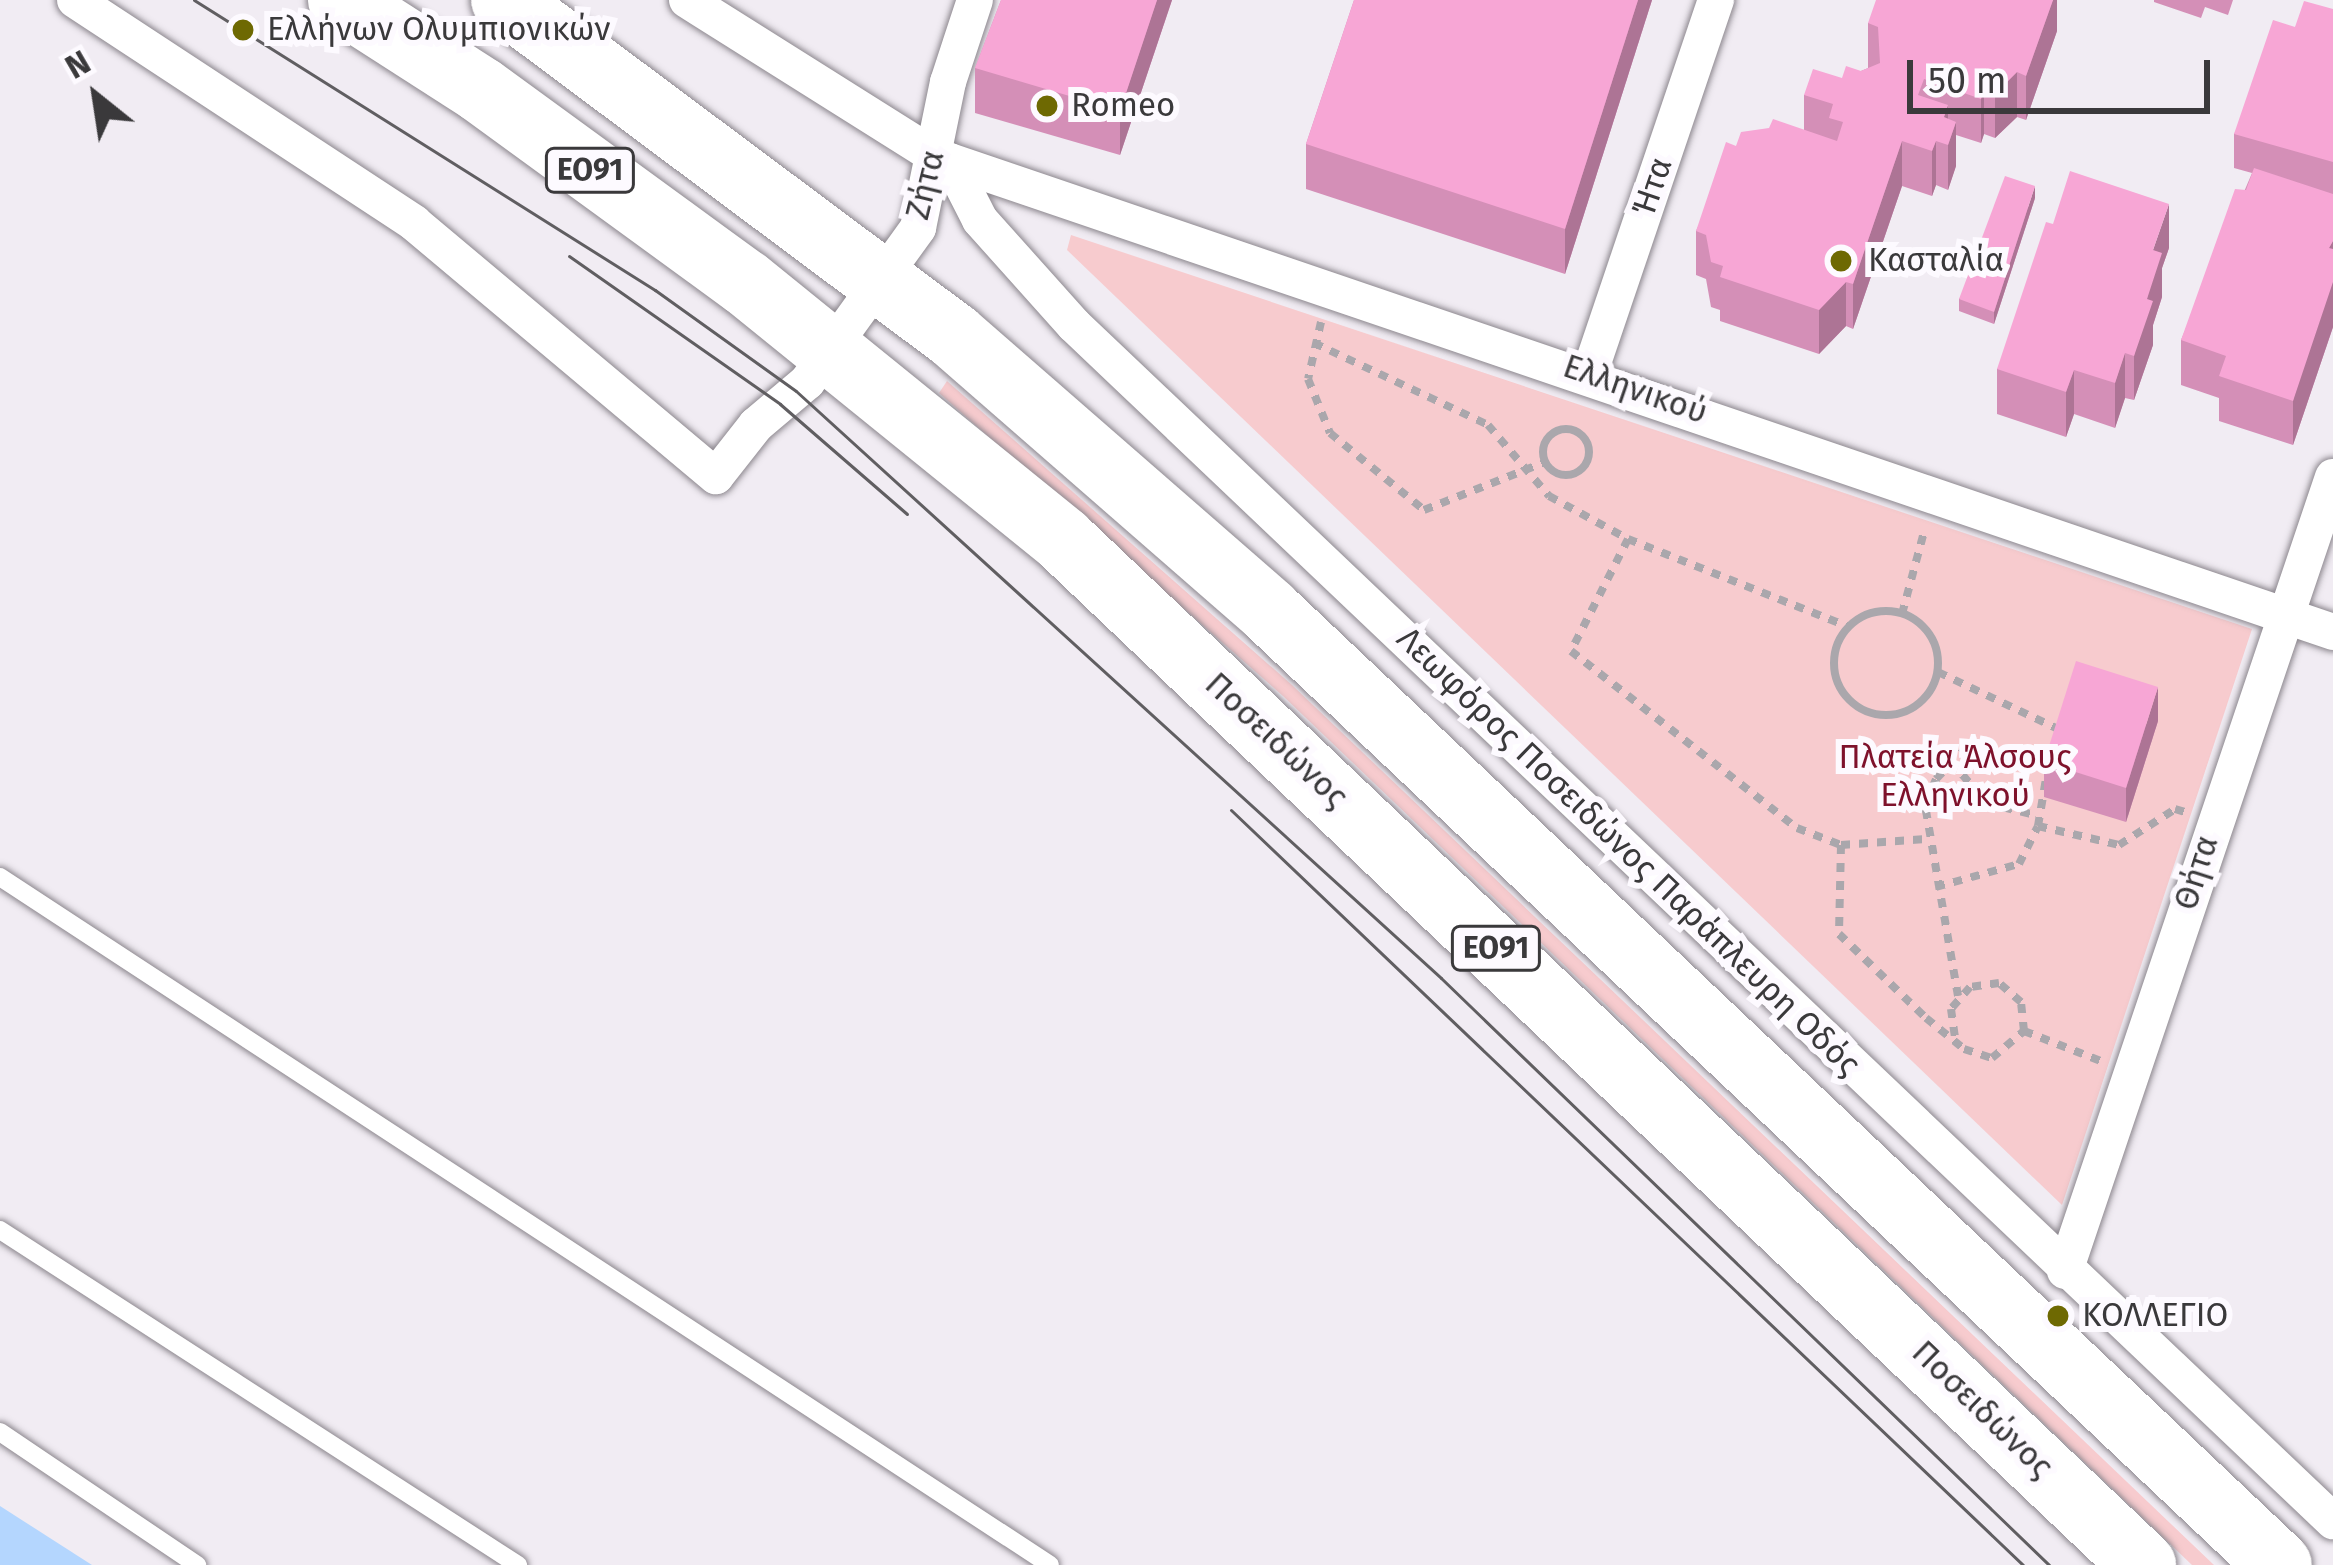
<!DOCTYPE html>
<meta charset="utf-8">
<style>
body{margin:0}
#map{position:relative;width:2333px;height:1565px;overflow:hidden;background:#f1ecf3;font-family:"Fira Sans",sans-serif}
div>[style]{position:absolute}
[style*='--x']{left:calc(var(--x)*1px);top:calc(var(--y)*1px);width:calc(var(--w)*1px);rotate:calc(var(--a)*1deg)}
.green>*{inset:0;background:#f7cbce}
.water>*{inset:0;background:#b4d6fe}
.path>*{height:8px;margin-top:-4px;transform-origin:0;background:repeating-linear-gradient(90deg,#aaa7ac 0 9px,transparent 0 18px)}
.path>.ring{margin:-4px;padding:0;box-sizing:content-box;background:none;border:8px solid #aaa7ac;border-radius:50%}
.roads{filter:drop-shadow(0 0 3px #8c878e) drop-shadow(0 0 3px #8c878e)}
.lane>*{height:18px;margin:-9px;padding:0 9px;transform-origin:9px;border-radius:9px;background:#fff}
.street>*{height:36px;margin:-18px;padding:0 18px;transform-origin:18px;border-radius:18px;background:#fff}
.highway>*{height:66px;margin:-33px;padding:0 33px;transform-origin:33px;border-radius:33px;background:#fff}
.tram>*{height:3px;margin:-1.5px;padding:0 1.5px;transform-origin:1.5px;border-radius:1.5px;background:#605e61}
.wall>*{inset:0;background:#d48fb7}
.shaded-wall>*{inset:0;background:#ad7495}
.building>*{inset:0;background:#f7a6d5}
.dots>*{width:33px;height:33px;translate:-50% -50%;box-sizing:border-box;border:6px solid #fdfaff;border-radius:50%}
span{translate:-50% -50%;white-space:nowrap;text-align:center;line-height:1.15;-webkit-text-stroke:12px #fdfaff;paint-order:stroke}
.shield-label span{padding:3px 9px;background:#fdfaff;border:3px solid;border-radius:9px;-webkit-text-stroke-width:0}
.shield-label{font-size:30px;color:#3a393b;font-weight:700}
.poi-label{font-size:33px;color:#3a393b}
.left{translate:0 -50%;text-align:left}
.street-label{font-size:33px;color:#3a393b}
.park-label{font-size:33px;color:#7e112b}
.north{position:absolute;left:36px;top:36px;width:120px;height:120px;-webkit-text-stroke:9px #fdfaff;paint-order:stroke;rotate:330deg;font-size:33px;font-weight:700;line-height:48px;text-align:center;color:#3a393b}
.north::after{content:'';display:block;margin:auto;width:42px;height:54px;background:#3a393b;clip-path:polygon(50% 0,100% 100%,50% 72%,0 100%)}
.scale{position:absolute;left:1907px;top:60px;width:303px;height:54px;box-sizing:border-box;border:6px solid #3a393b;border-top:0;padding-left:15px;font-size:36px;line-height:42px;white-space:nowrap;color:#3a393b;-webkit-text-stroke:9px #fdfaff;paint-order:stroke}
</style>
<div id="map">
<div class="green">
<div style="clip-path:polygon(1071px 235px,2252px 629px,2062px 1205px,1067px 250px)"></div>
<div style="clip-path:polygon(947px 381px,1292px 685px,2214px 1565px,2192px 1565px,1283px 696px,939px 393px)"></div>
</div>
<div class="water">
<div style="clip-path:polygon(0 1506px,92px 1565px,0 1565px)"></div>
</div>
<div class="path">
<div style="--x:1321;--y:322;--w:58;--a:102.8"></div>
<div style="--x:1308;--y:379;--w:58;--a:67.8"></div>
<div style="--x:1330;--y:433;--w:122;--a:39.3"></div>
<div style="--x:1424;--y:510;--w:130;--a:-21.6"></div>
<div style="--x:1314;--y:343;--w:192;--a:25.2"></div>
<div style="--x:1488;--y:425;--w:94;--a:49.3"></div>
<div style="--x:1549;--y:496;--w:90;--a:28.6"></div>
<div style="--x:1628;--y:539;--w:238;--a:21.7"></div>
<div class="ring" style="left:1543px;top:429px;width:38px;height:38px"></div>
<div style="--x:1628;--y:539;--w:126;--a:117"></div>
<div style="--x:1571;--y:651;--w:287;--a:38.1"></div>
<div style="--x:1797;--y:828;--w:47;--a:21.1"></div>
<div style="--x:1841;--y:845;--w:85;--a:-4"></div>
<div class="ring" style="left:1834px;top:611px;width:96px;height:96px"></div>
<div style="--x:1902;--y:614;--w:89;--a:-75"></div>
<div style="--x:1938;--y:672;--w:135;--a:25.4"></div>
<div style="--x:1951;--y:761;--w:55;--a:50.2"></div>
<div style="--x:1986;--y:803;--w:50;--a:13.8"></div>
<div style="--x:2038;--y:826;--w:83;--a:13.2"></div>
<div style="--x:2119;--y:845;--w:67;--a:-32.7"></div>
<div style="--x:2175;--y:809;--w:10;--a:17"></div>
<div style="--x:1841;--y:845;--w:89;--a:91.3"></div>
<div style="--x:1839;--y:934;--w:121;--a:44"></div>
<div style="--x:1926;--y:1018;--w:49;--a:39.2"></div>
<div style="--x:1964;--y:1049;--w:29;--a:18"></div>
<div style="--x:1992;--y:1058;--w:42;--a:-40.2"></div>
<div style="--x:2024;--y:1031;--w:29;--a:-96"></div>
<div style="--x:2021;--y:1002;--w:29;--a:-139"></div>
<div style="--x:1999;--y:983;--w:29;--a:172"></div>
<div style="--x:1970;--y:987;--w:29;--a:131"></div>
<div style="--x:1951;--y:1009;--w:29;--a:82"></div>
<div style="--x:1936;--y:887;--w:86;--a:-15.5"></div>
<div style="--x:2019;--y:864;--w:42;--a:-63.4"></div>
<div style="--x:2038;--y:826;--w:54;--a:-80.4"></div>
<div style="--x:1958;--y:996;--w:195;--a:-99.8"></div>
<div style="--x:1925;--y:804;--w:27;--a:-66"></div>
<div style="--x:1936;--y:779;--w:49;--a:-45.8"></div>
<div style="--x:1970;--y:744;--w:82;--a:17.8"></div>
<div style="--x:2024;--y:1031;--w:83;--a:21.3"></div>
</div>
<div class="roads">
<div class="lane">
<div style="--x:0;--y:877;--w:1255;--a:33.23"></div>
<div style="--x:0;--y:1230;--w:617;--a:32.89"></div>
<div style="--x:0;--y:1432;--w:238;--a:34"></div>
</div>
<div class="street">
<div style="--x:75;--y:0;--w:406;--a:33.3"></div>
<div style="--x:414;--y:223;--w:394;--a:40"></div>
<div style="--x:716;--y:476;--w:65;--a:-51.9"></div>
<div style="--x:756;--y:425;--w:67;--a:-40.1"></div>
<div style="--x:807;--y:382;--w:190;--a:-54.2"></div>
<div style="--x:918;--y:228;--w:149;--a:-78.4"></div>
<div style="--x:948;--y:82;--w:86;--a:-71.8"></div>
<div style="--x:687;--y:0;--w:293;--a:32.2"></div>
<div style="--x:935;--y:156;--w:1477;--a:18.8"></div>
<div style="--x:950;--y:161;--w:66;--a:63"></div>
<div style="--x:980;--y:220;--w:141;--a:48.2"></div>
<div style="--x:1074;--y:325;--w:1737;--a:43.53"></div>
<div style="--x:1589;--y:375;--w:396;--a:-71.3"></div>
<div style="--x:2065;--y:1271;--w:838;--a:-71.35"></div>
</div>
<div class="highway">
<div style="--x:341;--y:0;--w:166;--a:32.7"></div>
<div style="--x:481;--y:90;--w:328;--a:36.1"></div>
<div style="--x:746;--y:283;--w:408;--a:39"></div>
<div style="--x:1063;--y:540;--w:1489;--a:43.5"></div>
<div style="--x:504;--y:0;--w:562;--a:36.75"></div>
<div style="--x:954;--y:336;--w:418;--a:41.1"></div>
<div style="--x:1269;--y:611;--w:1389;--a:43.37"></div>
</div>
</div>
<div class="tram">
<div style="--x:194;--y:0;--w:545;--a:32.17"></div>
<div style="--x:655;--y:290;--w:173;--a:35.6"></div>
<div style="--x:796;--y:391;--w:872;--a:42.3"></div>
<div style="--x:1441;--y:978;--w:845;--a:43.99"></div>
<div style="--x:569;--y:256;--w:258;--a:35"></div>
<div style="--x:780;--y:404;--w:168;--a:40.9"></div>
<div style="--x:1231;--y:810;--w:1094;--a:43.63"></div>
</div>
<div class="wall">
<div style="clip-path:polygon(1001px 0,1172px 0,1120px 155px,975px 113px,975px 68px)"></div>
<div style="clip-path:polygon(1354px 0,1652px 0,1565px 274px,1306px 189px,1306px 144px)"></div>
<div style="clip-path:polygon(2057px 0,2057px 31px,2026px 120px,2017px 117px,1995px 138px,1984px 134px,1981px 143px,1956px 135px,1956px 166px,1948px 190px,1936px 185px,1932px 196px,1902px 186px,1853px 329px,1846px 326px,1819px 354px,1720px 321px,1720px 310px,1711px 307px,1706px 279px,1696px 275px,1696px 231px,1736px 146px,1804px 130px,1804px 95px,1868px 68px,1868px 23px)"></div>
<div style="clip-path:polygon(2154px 0,2233px 0,2228px 15px,2205px 7px,2201px 18px,2154px 2px)"></div>
<div style="clip-path:polygon(2333px 9px,2333px 327px,2293px 445px,2219px 421px,2219px 398px,2181px 385px,2181px 340px,2252px 173px,2234px 168px,2234px 134px,2295px 27px)"></div>
<div style="clip-path:polygon(2035px 198px,1994px 324px,1959px 311px,1959px 299px)"></div>
<div style="clip-path:polygon(2169px 248px,2162px 268px,2162px 297px,2153px 325px,2153px 345px,2134px 400px,2125px 398px,2115px 428px,2074px 414px,2066px 437px,1997px 414px,1997px 369px)"></div>
<div style="clip-path:polygon(2158px 721px,2126px 822px,2044px 797px,2044px 762px)"></div>
</div>
<div class="shaded-wall">
<div style="clip-path:polygon(1157px 0,1172px 0,1120px 155px,1120px 111px)"></div>
<div style="clip-path:polygon(1638px 0,1652px 0,1565px 274px,1565px 229px)"></div>
<div style="clip-path:polygon(2053px 0,2057px 0,2057px 31px,2026px 120px,2026px 76px)"></div>
<div style="clip-path:polygon(2017px 72px,2017px 117px,1995px 138px,1995px 94px)"></div>
<div style="clip-path:polygon(1984px 89px,1984px 134px,1981px 143px,1981px 99px)"></div>
<div style="clip-path:polygon(1948px 105px,1948px 145px,1956px 122px,1956px 166px,1948px 190px,1948px 145px,1944px 117px)"></div>
<div style="clip-path:polygon(1902px 141px,1902px 186px,1853px 329px,1853px 284px)"></div>
<div style="clip-path:polygon(1936px 141px,1936px 185px,1932px 196px,1932px 151px)"></div>
<div style="clip-path:polygon(2035px 186px,2035px 198px,1994px 324px,1994px 312px)"></div>
<div style="clip-path:polygon(2169px 204px,2169px 248px,2162px 268px,2162px 297px,2153px 325px,2153px 345px,2134px 400px,2134px 356px,2147px 299px,2153px 250px)"></div>
<div style="clip-path:polygon(2333px 241px,2333px 327px,2293px 445px,2293px 401px,2329px 248px)"></div>
<div style="clip-path:polygon(1846px 282px,1846px 326px,1819px 354px,1819px 310px)"></div>
<div style="clip-path:polygon(2125px 353px,2125px 398px,2115px 428px,2115px 383px)"></div>
<div style="clip-path:polygon(2074px 370px,2074px 414px,2066px 437px,2066px 392px)"></div>
<div style="clip-path:polygon(2158px 687px,2158px 721px,2126px 822px,2126px 788px)"></div>
</div>
<div class="building">
<div style="clip-path:polygon(1001px 0,1157px 0,1120px 111px,975px 68px)"></div>
<div style="clip-path:polygon(1354px 0,1638px 0,1565px 229px,1306px 144px)"></div>
<div style="clip-path:polygon(1876px 0,2053px 0,2026px 76px,2017px 72px,1995px 94px,1984px 89px,1981px 99px,1924px 79px,1918px 95px,1948px 105px,1944px 117px,1956px 122px,1948px 145px,1936px 141px,1932px 151px,1902px 141px,1853px 284px,1846px 282px,1819px 310px,1720px 277px,1723px 266px,1711px 262px,1706px 235px,1696px 231px,1726px 142px,1736px 146px,1741px 132px,1769px 128px,1773px 119px,1837px 141px,1843px 122px,1829px 118px,1833px 104px,1804px 95px,1813px 69px,1842px 78px,1846px 66px,1861px 71px,1880px 63px,1878px 27px,1868px 23px)"></div>
<div style="clip-path:polygon(2304px 1px,2333px 9px,2333px 162px,2234px 134px,2273px 20px,2295px 27px)"></div>
<div style="clip-path:polygon(2254px 168px,2333px 194px,2333px 241px,2329px 248px,2333px 249px,2333px 282px,2293px 401px,2219px 376px,2226px 356px,2181px 340px,2235px 189px,2246px 190px)"></div>
<div style="clip-path:polygon(2070px 171px,2169px 204px,2153px 250px,2162px 253px,2147px 299px,2153px 301px,2134px 356px,2125px 353px,2115px 383px,2074px 370px,2066px 392px,1997px 369px,2046px 222px,2053px 224px)"></div>
<div style="clip-path:polygon(2005px 176px,2035px 186px,1994px 312px,1959px 299px)"></div>
<div style="clip-path:polygon(2076px 661px,2158px 687px,2126px 788px,2044px 762px)"></div>
</div>
<div class="dots">
<div style="left:243px;top:30px;background:#6e6902"></div>
<div style="left:1047px;top:106px;background:#6e6902"></div>
<div style="left:1841px;top:261px;background:#6e6902"></div>
<div style="left:2058px;top:1316px;background:#6e6902"></div>
</div>
<div class="shield-label">
<span style="left:590px;top:170px">ΕΟ91</span>
<span style="left:1496px;top:948px">ΕΟ91</span>
</div>
<div class="poi-label">
<span class="left" style="left:267px;top:30px">Ελλήνων Ολυμπιονικών</span>
<span class="left" style="left:1071px;top:106px">Romeo</span>
<span class="left" style="left:1868px;top:261px">Κασταλία</span>
<span class="left" style="left:2082px;top:1316px">ΚΟΛΛΕΓΙΟ</span>
</div>
<div class="street-label">
<span style="left:926px;top:185px;rotate:-76deg">Ζήτα</span>
<span style="left:1653px;top:187px;rotate:-71deg">Ήτα</span>
<span style="left:1635px;top:390px;rotate:19deg">Ελληνικού</span>
<span style="left:1276px;top:741px;rotate:43deg">Ποσειδώνος</span>
<span style="left:1628px;top:852px;rotate:44deg">Λεωφόρος Ποσειδώνος Παράπλευρη Οδός</span>
<span style="left:2197px;top:873px;rotate:-72deg">Θήτα</span>
<span style="left:1982px;top:1410px;rotate:44deg">Ποσειδώνος</span>
</div>
<div class="park-label">
<span style="left:1955px;top:777px">Πλατεία Άλσους<br>Ελληνικού</span>
</div>
<div class="north">N</div>
<div class="scale">50 m</div>
</div>
